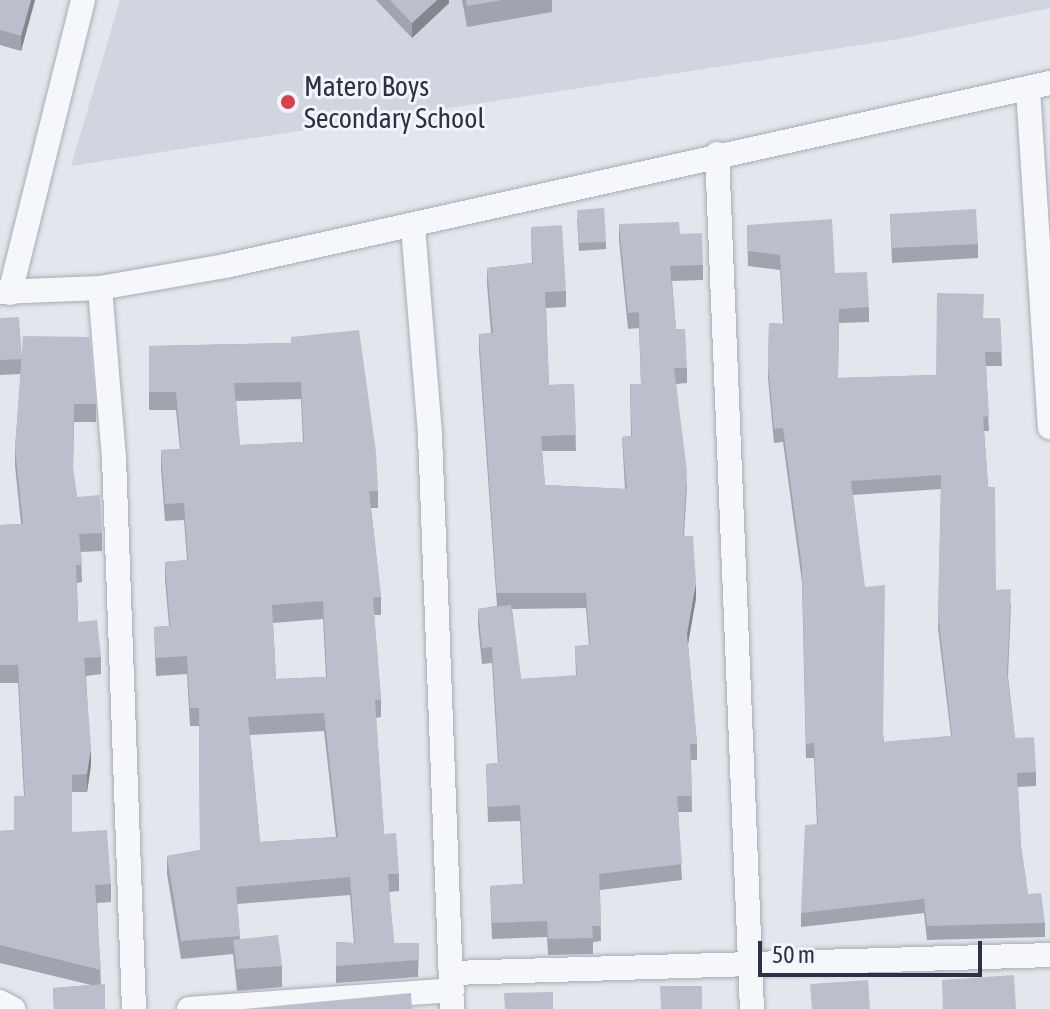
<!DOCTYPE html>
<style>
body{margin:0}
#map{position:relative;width:1050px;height:1009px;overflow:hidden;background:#e3e6ec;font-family:"Asap Condensed",sans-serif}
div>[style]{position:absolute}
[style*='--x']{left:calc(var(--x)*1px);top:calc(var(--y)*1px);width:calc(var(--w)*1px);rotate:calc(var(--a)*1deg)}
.built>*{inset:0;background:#d1d5df}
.roads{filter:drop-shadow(0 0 2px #a7acb7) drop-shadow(0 0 2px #a7acb7)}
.minor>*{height:24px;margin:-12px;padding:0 12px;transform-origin:12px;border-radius:12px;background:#f6f7fa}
.wall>*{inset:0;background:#a0a4af}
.shaded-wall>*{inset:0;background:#82868e}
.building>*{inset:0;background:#babfcb}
.dots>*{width:22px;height:22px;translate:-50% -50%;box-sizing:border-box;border:4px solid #f3f5f9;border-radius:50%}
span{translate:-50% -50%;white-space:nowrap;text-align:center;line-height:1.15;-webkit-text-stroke:6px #f3f5f9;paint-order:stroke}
.poi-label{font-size:28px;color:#293246}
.left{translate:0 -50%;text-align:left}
.scale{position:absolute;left:758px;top:941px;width:224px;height:36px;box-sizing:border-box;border:4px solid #293246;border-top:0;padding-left:10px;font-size:24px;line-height:28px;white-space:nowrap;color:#293246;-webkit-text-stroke:6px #f3f5f9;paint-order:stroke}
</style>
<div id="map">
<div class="built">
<div style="clip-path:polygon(120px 0,1050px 0,1050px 8px,899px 39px,71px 166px)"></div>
</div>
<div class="roads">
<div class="minor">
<div style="--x:1028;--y:89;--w:339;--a:86.3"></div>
<div style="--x:717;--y:154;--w:856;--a:87.66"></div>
<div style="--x:413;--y:227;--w:210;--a:85.3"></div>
<div style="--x:430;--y:436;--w:573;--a:87.8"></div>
<div style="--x:100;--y:288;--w:171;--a:85.3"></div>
<div style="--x:114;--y:458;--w:551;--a:87.92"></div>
<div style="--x:0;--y:292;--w:100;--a:-2.3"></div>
<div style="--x:100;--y:288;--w:127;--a:-10"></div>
<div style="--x:225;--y:266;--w:845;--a:-12.51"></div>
<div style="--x:10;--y:293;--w:302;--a:-76"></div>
<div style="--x:452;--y:973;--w:598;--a:-1.72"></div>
<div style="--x:0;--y:1002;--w:15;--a:28"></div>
<div style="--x:189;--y:1009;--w:264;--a:-4.1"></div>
</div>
</div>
<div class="wall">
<div style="clip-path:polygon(0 0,35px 0,21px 51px,0 45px)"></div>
<div style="clip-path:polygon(376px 0,449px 0,449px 3px,412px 38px)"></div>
<div style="clip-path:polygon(462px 0,552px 0,552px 12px,467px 27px)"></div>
<div style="clip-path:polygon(890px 214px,978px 244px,978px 258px,892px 263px)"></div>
<div style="clip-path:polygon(577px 218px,606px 242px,606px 249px,579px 251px)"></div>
<div style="clip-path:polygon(evenodd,619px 224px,680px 234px,703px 265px,703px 280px,672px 281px,676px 329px,687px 368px,687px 383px,676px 384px,687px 487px,684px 536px,696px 598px,688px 644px,697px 744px,697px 760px,691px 760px,692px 812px,678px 812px,682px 880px,600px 890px,601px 941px,593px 942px,593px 954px,548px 955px,547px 937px,492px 939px,490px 886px,523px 884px,520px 821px,488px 822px,486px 764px,498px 763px,492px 663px,482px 664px,478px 625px,478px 609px,497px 606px,479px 350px,479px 334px,491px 333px,487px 284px,487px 268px,532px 263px,531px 227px,566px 291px,566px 307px,546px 308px,549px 385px,574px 384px,576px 451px,542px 451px,545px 485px,625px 489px,622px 437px,631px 436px,630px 384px,641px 384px,639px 328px,628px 329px,619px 240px,619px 224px,586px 608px,589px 645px,575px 646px,576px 676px,521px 679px,512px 609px,586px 608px)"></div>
<div style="clip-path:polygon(evenodd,747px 225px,835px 273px,869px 307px,869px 322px,839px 323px,838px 378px,936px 375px,984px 318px,1000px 318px,1002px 366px,986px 366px,989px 431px,984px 431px,996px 590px,1011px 604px,1008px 676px,1015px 738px,1036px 772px,1036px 786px,1018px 787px,1021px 846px,1028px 894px,1045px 923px,1045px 937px,927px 940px,924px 913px,801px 927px,801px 913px,817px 824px,814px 758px,806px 758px,802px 582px,783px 442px,774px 443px,768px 378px,769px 323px,783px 324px,780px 270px,748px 266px,747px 225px,941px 489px,938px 628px,951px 736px,884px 742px,853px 495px,941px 489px)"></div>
<div style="clip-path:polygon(0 318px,22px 358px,96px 404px,96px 422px,74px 422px,73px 470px,77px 497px,102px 533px,102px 551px,81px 552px,82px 582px,77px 583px,78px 622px,101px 657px,101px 674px,86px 676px,91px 765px,87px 792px,72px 792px,72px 832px,111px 884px,111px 902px,97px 903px,101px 985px,105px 1009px,54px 1009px,53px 988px,91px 985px,0 963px,0 831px,14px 830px,24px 796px,18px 683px,0 683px,0 525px,21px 524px,15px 466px,15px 448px,21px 374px,0 375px)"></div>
<div style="clip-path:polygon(evenodd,291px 343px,378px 491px,378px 508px,371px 508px,381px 597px,381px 615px,374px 615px,381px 700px,381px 717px,376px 718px,384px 834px,399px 874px,399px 891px,389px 892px,394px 943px,419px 943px,418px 977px,336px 983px,336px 942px,354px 943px,350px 895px,237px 904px,240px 939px,282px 966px,282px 987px,237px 991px,233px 954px,181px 959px,167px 874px,167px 856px,200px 850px,199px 726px,190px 726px,187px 674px,156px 676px,154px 627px,169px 626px,165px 579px,165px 562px,187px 560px,184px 520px,165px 521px,161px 468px,161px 450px,180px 449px,176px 410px,149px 410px,149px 346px,291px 343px,301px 399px,303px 442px,240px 445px,236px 401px,301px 399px,291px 343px,323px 619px,326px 677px,276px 679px,273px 623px,323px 619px,291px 343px,324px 731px,336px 837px,260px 842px,250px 735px,324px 731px)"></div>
</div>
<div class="shaded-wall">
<div style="clip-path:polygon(31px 0,35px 0,21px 51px,21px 36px)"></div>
<div style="clip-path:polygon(437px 0,449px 0,449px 3px,412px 38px,412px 23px)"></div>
<div style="clip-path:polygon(696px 582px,696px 598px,687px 650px,687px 634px)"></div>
<div style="clip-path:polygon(91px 747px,91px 765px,87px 792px,87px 774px)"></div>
</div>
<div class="building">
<div style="clip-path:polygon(0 0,31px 0,21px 36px,0 30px)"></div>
<div style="clip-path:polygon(390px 0,437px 0,412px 23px)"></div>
<div style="clip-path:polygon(466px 0,502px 0,467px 6px)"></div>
<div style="clip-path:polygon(604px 208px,606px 242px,579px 243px,577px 210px)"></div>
<div style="clip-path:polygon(976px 209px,978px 244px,892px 248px,890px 214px)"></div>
<div style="clip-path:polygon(evenodd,832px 219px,835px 273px,867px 272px,869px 307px,839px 309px,838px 378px,936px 375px,937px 293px,984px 294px,983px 318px,1000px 318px,1002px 352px,985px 352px,989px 416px,983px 417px,988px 487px,995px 487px,996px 590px,1011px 589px,1007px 673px,1015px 738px,1034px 737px,1036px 772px,1017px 773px,1021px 846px,1028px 894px,1041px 893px,1045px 923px,927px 926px,924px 899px,801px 913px,805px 825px,818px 824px,814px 743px,806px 744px,802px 567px,783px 428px,774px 429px,768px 364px,769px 323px,784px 324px,780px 255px,748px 251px,747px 225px,832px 219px,941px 475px,938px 613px,952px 736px,883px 742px,885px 585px,865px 587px,851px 481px,941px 475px)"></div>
<div style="clip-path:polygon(679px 222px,680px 234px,702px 233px,703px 265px,670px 266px,676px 329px,685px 329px,687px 368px,674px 368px,687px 471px,683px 536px,693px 536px,696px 582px,687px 634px,697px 744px,690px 744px,692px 796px,677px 796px,682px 864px,599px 874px,601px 926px,592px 926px,593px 938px,548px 939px,547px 921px,492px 923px,490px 886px,524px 884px,520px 805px,488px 807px,486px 764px,499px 763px,492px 647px,482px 648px,478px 609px,511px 605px,521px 679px,577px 675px,575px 646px,590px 645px,586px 593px,497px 593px,479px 334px,493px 333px,487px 268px,533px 263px,531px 227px,562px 225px,566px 291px,545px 292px,549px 385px,574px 384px,576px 435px,541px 436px,545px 485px,627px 489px,622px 437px,632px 436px,630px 384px,641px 384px,639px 312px,628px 313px,619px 224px)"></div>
<div style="clip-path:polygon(19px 317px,22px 359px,0 360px,0 318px)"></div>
<div style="clip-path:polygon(evenodd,359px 330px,376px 452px,378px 491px,369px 491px,381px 597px,373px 598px,381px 700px,375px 700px,384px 834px,396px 833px,399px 874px,388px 874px,394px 943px,419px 943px,418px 960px,336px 966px,336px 942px,355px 943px,350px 877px,236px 887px,240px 936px,181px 941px,167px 856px,200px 850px,199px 708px,190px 708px,187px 656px,156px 658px,154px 627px,170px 626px,165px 562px,188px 560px,184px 503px,165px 504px,161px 450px,181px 449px,176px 392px,149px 392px,149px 346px,291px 343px,291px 337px,359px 330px,301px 382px,304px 442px,240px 445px,234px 383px,301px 382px,359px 330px,323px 601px,327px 677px,276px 679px,272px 605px,323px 601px,359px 330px,324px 713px,338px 837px,260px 842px,248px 717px,324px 713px)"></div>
<div style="clip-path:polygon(23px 336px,90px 337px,96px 404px,74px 404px,73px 468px,77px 497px,100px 495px,102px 533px,79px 534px,82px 565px,76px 565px,78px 622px,97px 620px,101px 657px,84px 658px,91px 747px,87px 774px,72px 775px,72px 832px,107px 830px,111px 884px,95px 885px,101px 970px,0 945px,0 831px,14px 830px,14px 796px,25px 796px,18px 665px,0 665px,0 525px,23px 524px,15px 448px)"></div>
<div style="clip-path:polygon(278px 935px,282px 966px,237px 969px,233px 940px)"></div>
<div style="clip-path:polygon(1014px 975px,1016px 1009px,943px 1009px,942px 980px)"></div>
<div style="clip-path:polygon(868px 980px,870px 1009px,812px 1009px,810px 984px)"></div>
<div style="clip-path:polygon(105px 984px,105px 1009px,54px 1009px,53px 988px)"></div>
<div style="clip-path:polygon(660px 986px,702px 986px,702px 1009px,661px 1009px)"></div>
<div style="clip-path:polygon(553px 992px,553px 1009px,505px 1009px,504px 993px)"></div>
<div style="clip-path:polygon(411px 993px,412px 1009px,244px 1009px)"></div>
</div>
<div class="dots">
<div style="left:288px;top:102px;background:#da3f4d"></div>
</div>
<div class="poi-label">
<span class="left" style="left:304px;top:102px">Matero Boys<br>Secondary School</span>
</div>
<div class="scale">50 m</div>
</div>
